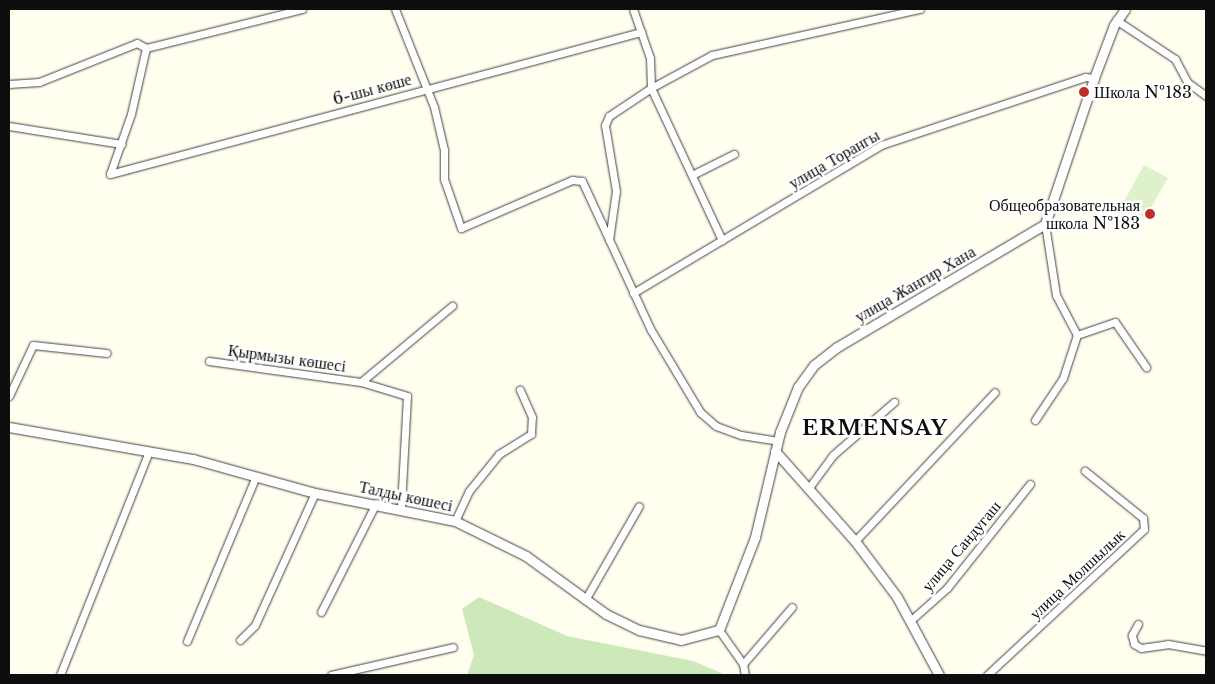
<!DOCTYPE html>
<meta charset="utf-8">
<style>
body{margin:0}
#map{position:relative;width:1215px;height:684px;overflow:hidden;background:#fffeef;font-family:"Libre Baskerville",serif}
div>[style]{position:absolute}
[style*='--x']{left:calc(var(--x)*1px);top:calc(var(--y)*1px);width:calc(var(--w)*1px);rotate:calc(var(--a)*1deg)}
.green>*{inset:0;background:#cde9b9}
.pitch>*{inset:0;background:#dff1ca}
.roads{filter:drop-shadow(0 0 1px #414141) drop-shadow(0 0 1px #414141)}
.minor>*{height:7px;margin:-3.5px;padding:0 3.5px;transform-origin:3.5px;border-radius:3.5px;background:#fff}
.tertiary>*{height:9px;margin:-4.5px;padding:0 4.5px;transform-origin:4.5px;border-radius:4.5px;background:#fff}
.dots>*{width:14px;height:14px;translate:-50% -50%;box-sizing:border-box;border:2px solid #fff;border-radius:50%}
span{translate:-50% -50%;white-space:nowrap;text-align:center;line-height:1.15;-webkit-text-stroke:5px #fff;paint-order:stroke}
.street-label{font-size:16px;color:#0e0e0e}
.poi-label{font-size:16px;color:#0e0e0e}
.left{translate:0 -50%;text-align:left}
.right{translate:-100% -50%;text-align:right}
.district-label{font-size:21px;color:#0e0e0e;font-weight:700;letter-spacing:1px}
.frame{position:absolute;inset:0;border:10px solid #0e0e0e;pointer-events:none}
</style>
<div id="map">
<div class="green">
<div style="clip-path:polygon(479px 597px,567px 636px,693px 661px,726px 675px,467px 675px,474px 655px,462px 609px)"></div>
</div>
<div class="pitch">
<div style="clip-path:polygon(1144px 165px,1168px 178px,1145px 218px,1122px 205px)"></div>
</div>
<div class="roads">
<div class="minor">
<div style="--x:395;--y:9;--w:105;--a:68.3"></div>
<div style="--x:434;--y:107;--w:44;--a:76.9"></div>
<div style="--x:444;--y:150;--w:29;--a:90"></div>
<div style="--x:444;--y:179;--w:52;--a:70.9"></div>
<div style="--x:461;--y:228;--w:121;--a:-23.4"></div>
<div style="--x:572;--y:180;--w:10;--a:6"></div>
<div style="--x:582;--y:181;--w:164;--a:65.2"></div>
<div style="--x:651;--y:330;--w:96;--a:59.1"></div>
<div style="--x:700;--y:412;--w:21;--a:41"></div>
<div style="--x:716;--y:426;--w:27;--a:20"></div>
<div style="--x:741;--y:435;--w:36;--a:9"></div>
<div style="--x:633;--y:9;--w:52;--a:70.9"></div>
<div style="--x:650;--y:58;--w:30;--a:88"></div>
<div style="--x:651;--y:88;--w:69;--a:-28.4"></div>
<div style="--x:712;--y:55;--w:213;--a:-12.5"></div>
<div style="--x:1116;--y:20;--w:71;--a:33.5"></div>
<div style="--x:1175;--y:59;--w:26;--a:62"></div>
<div style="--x:1187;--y:82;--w:24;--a:36"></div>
<div style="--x:146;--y:48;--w:161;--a:-14"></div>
<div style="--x:9;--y:84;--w:30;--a:-4"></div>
<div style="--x:39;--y:82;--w:105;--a:-21.7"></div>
<div style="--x:137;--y:43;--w:10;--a:29"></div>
<div style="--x:9;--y:126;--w:114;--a:9.1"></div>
<div style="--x:110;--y:174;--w:550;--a:-14.97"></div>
<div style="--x:110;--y:174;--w:64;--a:-70.7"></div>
<div style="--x:131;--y:114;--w:68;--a:-77.2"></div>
<div style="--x:692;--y:175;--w:47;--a:-26.6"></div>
<div style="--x:1045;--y:224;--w:72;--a:81.2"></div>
<div style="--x:1056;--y:295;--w:45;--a:62.3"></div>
<div style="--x:1077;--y:335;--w:40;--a:-18.9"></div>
<div style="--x:1115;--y:322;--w:55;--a:55.4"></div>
<div style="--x:609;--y:240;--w:49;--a:-81.9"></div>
<div style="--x:616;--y:191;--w:67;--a:-99.5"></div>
<div style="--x:605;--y:125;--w:10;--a:-66"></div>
<div style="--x:609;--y:116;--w:50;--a:-33.7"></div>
<div style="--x:651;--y:88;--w:168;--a:65"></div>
<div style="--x:633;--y:293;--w:289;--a:-30.8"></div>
<div style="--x:881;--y:145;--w:215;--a:-18.4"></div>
<div style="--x:1085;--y:77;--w:9;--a:6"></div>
<div style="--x:209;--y:361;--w:153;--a:7.9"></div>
<div style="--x:361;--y:382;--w:48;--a:16.9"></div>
<div style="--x:407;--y:396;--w:112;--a:93.1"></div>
<div style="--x:361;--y:382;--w:119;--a:-39.9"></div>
<div style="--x:9;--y:396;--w:56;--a:-64.8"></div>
<div style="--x:33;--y:345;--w:74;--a:6.2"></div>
<div style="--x:1035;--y:420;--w:50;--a:-56.3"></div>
<div style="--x:1063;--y:378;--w:45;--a:-72"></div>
<div style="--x:808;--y:489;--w:42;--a:-53.7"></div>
<div style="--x:833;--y:455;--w:81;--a:-41"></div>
<div style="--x:455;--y:521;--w:33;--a:-65"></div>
<div style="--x:469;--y:491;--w:48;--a:-51"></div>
<div style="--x:499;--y:454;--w:38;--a:-32"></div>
<div style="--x:531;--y:434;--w:17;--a:-87"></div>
<div style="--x:532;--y:417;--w:30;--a:-114"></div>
<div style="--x:855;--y:541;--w:204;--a:-46.8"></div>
<div style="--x:585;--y:600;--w:108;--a:-60.1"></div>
<div style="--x:321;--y:612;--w:122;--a:-63.2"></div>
<div style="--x:910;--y:621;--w:50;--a:-41.7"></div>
<div style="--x:947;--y:588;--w:133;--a:-51.4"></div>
<div style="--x:1138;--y:624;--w:13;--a:119"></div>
<div style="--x:1132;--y:635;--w:9;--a:77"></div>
<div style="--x:1134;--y:644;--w:8;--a:30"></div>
<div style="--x:1141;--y:648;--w:27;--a:-8"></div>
<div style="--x:1168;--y:644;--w:39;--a:10"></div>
<div style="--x:719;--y:630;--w:42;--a:54.8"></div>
<div style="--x:743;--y:664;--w:11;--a:80"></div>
<div style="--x:240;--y:640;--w:21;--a:-45"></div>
<div style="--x:255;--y:625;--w:145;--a:-65.6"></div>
<div style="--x:187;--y:641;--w:179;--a:-67.3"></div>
<div style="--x:743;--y:664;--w:75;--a:-49.3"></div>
<div style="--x:60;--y:675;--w:241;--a:-68.3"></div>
<div style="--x:331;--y:675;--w:125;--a:-12.9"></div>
<div style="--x:987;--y:675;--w:214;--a:-42.9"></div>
<div style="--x:1144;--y:529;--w:11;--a:-95"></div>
<div style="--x:1143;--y:518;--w:75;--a:-141"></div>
</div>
<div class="tertiary">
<div style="--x:9;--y:427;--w:187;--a:9.9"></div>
<div style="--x:193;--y:459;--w:127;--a:15.6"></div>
<div style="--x:315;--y:493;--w:143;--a:11.3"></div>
<div style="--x:455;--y:521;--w:79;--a:26.2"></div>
<div style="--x:526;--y:556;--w:99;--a:35.9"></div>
<div style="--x:606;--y:614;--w:37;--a:26"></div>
<div style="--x:639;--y:630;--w:43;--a:13.4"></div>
<div style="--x:681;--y:640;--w:39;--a:-15"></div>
<div style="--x:719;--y:630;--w:100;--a:-68.8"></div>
<div style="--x:755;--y:537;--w:108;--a:-76.6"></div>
<div style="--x:780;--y:432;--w:48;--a:-68.2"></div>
<div style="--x:798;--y:387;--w:27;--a:-54"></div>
<div style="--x:814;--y:365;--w:29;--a:-38"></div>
<div style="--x:837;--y:347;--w:242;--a:-30.6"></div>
<div style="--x:1045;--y:224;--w:154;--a:-71.4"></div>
<div style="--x:1094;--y:78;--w:57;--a:-69.3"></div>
<div style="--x:1114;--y:25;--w:19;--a:-55"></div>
<div style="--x:775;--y:451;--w:120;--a:48.4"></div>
<div style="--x:855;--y:541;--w:70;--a:53.1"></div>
<div style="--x:897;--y:597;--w:89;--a:61.7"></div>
</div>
</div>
<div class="dots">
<div style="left:1084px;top:92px;background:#bf2e25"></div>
<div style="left:1150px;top:214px;background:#bf2e25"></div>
</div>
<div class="street-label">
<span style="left:372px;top:89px;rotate:-15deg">6-шы көше</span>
<span style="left:834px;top:159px;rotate:-30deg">улица Торангы</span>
<span style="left:915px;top:284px;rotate:-30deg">улица Жангир Хана</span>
<span style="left:287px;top:358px;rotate:8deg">Қырмызы көшесі</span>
<span style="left:406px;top:496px;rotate:12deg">Талды көшесі</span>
<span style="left:961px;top:546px;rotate:-50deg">улица Сандугаш</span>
<span style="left:1077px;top:574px;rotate:-43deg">улица Молшылык</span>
</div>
<div class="poi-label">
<span class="left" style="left:1094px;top:92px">Школа №183</span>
<span class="right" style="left:1140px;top:214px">Общеобразовательная<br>школа №183</span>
</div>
<div class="district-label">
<span style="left:875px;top:428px">ERMENSAY</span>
</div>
<div class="frame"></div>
</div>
